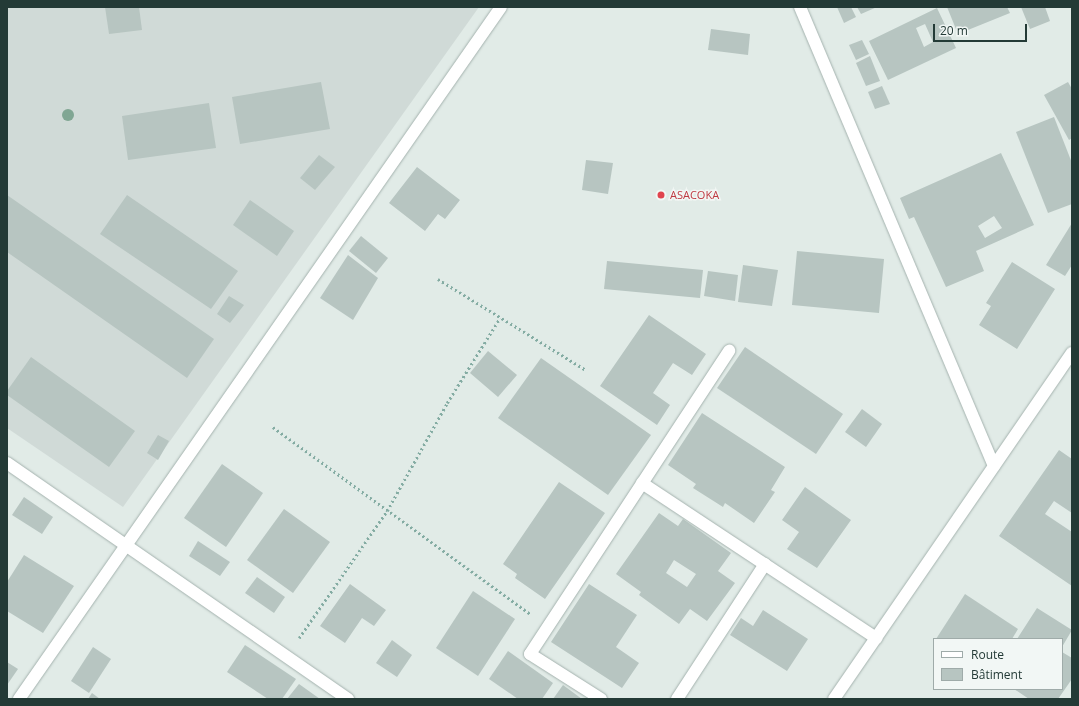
<!DOCTYPE html>
<meta charset="utf-8">
<style>
body{margin:0}
#map{position:relative;width:1079px;height:706px;overflow:hidden;background:#e1ebe7;font-family:"Open Sans",sans-serif}
div>[style]{position:absolute}
[style*='--x']{left:calc(var(--x)*1px);top:calc(var(--y)*1px);width:calc(var(--w)*1px);rotate:calc(var(--a)*1deg)}
.built>*{inset:0;background:#d0dad7}
.building>*{inset:0;background:#b7c5c1}
.path>*{height:2.5px;margin-top:-1.25px;transform-origin:0;background:repeating-linear-gradient(90deg,#84aca3 0 2px,transparent 0 5px)}
.roads{filter:drop-shadow(0 0 1px #a4b2ae) drop-shadow(0 0 1px #a4b2ae)}
.minor>*{height:12px;margin:-6px;padding:0 6px;transform-origin:6px;border-radius:6px;background:#fff}
.tertiary>*{height:12px;margin:-6px;padding:0 6px;transform-origin:6px;border-radius:6px;background:#fff}
.trees>*{width:12px;height:12px;margin:-6px;border-radius:50%;background:#80a693}
.dots>*{width:11px;height:11px;translate:-50% -50%;box-sizing:border-box;border:2px solid #f2f7f5;border-radius:50%}
span{translate:-50% -50%;white-space:nowrap;text-align:center;line-height:1.15;-webkit-text-stroke:3px #f2f7f5;paint-order:stroke}
.health-label{font-size:11px;color:#be3a42}
.left{translate:0 -50%;text-align:left}
.frame{position:absolute;inset:0;border:8px solid #233a36;pointer-events:none}
.legend{position:absolute;left:933px;top:638px;width:130px;height:52px;box-sizing:border-box;background:#f2f7f5;border:1px solid #9faba9;margin:0;padding:5px 7px;list-style:none;font-size:12px;color:#233a36}
.legend li{display:flex;align-items:center;gap:8px;height:20px}
.legend b{width:20px;border:1px solid #9faba9}
.scale{position:absolute;left:933px;top:24px;width:94px;height:18px;box-sizing:border-box;border:2px solid #233a36;border-top:0;padding-left:5px;font-size:12px;line-height:14px;white-space:nowrap;color:#233a36;-webkit-text-stroke:3px #f2f7f5;paint-order:stroke}
</style>
<div id="map">
<div class="built">
<div style="clip-path:polygon(7px 7px,479px 7px,123px 507px,7px 428px)"></div>
</div>
<div class="building">
<div style="clip-path:polygon(105px 7px,139px 7px,142px 30px,109px 34px)"></div>
<div style="clip-path:polygon(837px 7px,851px 7px,856px 17px,844px 23px)"></div>
<div style="clip-path:polygon(857px 7px,877px 7px,861px 14px)"></div>
<div style="clip-path:polygon(947px 7px,1007px 7px,1010px 13px,958px 34px)"></div>
<div style="clip-path:polygon(1021px 7px,1045px 7px,1050px 21px,1030px 29px)"></div>
<div style="clip-path:polygon(evenodd,937px 8px,956px 48px,888px 80px,869px 41px,937px 8px,925px 24px,933px 42px,924px 47px,916px 28px,925px 24px)"></div>
<div style="clip-path:polygon(711px 29px,750px 34px,748px 55px,708px 50px)"></div>
<div style="clip-path:polygon(862px 40px,869px 54px,856px 60px,849px 45px)"></div>
<div style="clip-path:polygon(870px 56px,880px 81px,866px 86px,856px 63px)"></div>
<div style="clip-path:polygon(321px 82px,330px 129px,240px 144px,232px 97px)"></div>
<div style="clip-path:polygon(1068px 82px,1072px 89px,1072px 138px,1069px 140px,1044px 95px)"></div>
<div style="clip-path:polygon(882px 86px,890px 104px,875px 109px,868px 92px)"></div>
<div style="clip-path:polygon(209px 103px,216px 148px,128px 160px,122px 116px)"></div>
<div style="clip-path:polygon(1054px 117px,1072px 163px,1072px 204px,1048px 213px,1016px 132px)"></div>
<div style="clip-path:polygon(evenodd,1001px 153px,1034px 225px,976px 251px,984px 271px,946px 287px,914px 217px,909px 219px,900px 198px,1001px 153px,994px 216px,1002px 228px,985px 238px,978px 226px,994px 216px)"></div>
<div style="clip-path:polygon(319px 155px,335px 167px,315px 190px,300px 178px)"></div>
<div style="clip-path:polygon(586px 160px,613px 163px,608px 194px,582px 190px)"></div>
<div style="clip-path:polygon(417px 167px,460px 200px,445px 219px,438px 214px,425px 231px,389px 203px)"></div>
<div style="clip-path:polygon(7px 195px,214px 339px,187px 378px,7px 252px)"></div>
<div style="clip-path:polygon(127px 195px,238px 271px,211px 309px,100px 234px)"></div>
<div style="clip-path:polygon(250px 200px,294px 231px,277px 256px,233px 225px)"></div>
<div style="clip-path:polygon(1072px 223px,1072px 265px,1065px 276px,1046px 265px)"></div>
<div style="clip-path:polygon(361px 236px,388px 258px,376px 273px,349px 251px)"></div>
<div style="clip-path:polygon(797px 251px,884px 259px,879px 313px,792px 305px)"></div>
<div style="clip-path:polygon(348px 255px,378px 278px,353px 320px,320px 298px)"></div>
<div style="clip-path:polygon(607px 261px,703px 270px,700px 298px,604px 289px)"></div>
<div style="clip-path:polygon(1012px 262px,1055px 289px,1017px 349px,979px 325px,991px 306px,986px 303px)"></div>
<div style="clip-path:polygon(743px 265px,778px 270px,772px 306px,738px 302px)"></div>
<div style="clip-path:polygon(708px 271px,738px 275px,735px 301px,704px 296px)"></div>
<div style="clip-path:polygon(229px 296px,244px 305px,230px 323px,217px 314px)"></div>
<div style="clip-path:polygon(649px 315px,706px 354px,692px 375px,673px 363px,653px 393px,670px 405px,657px 425px,600px 386px)"></div>
<div style="clip-path:polygon(745px 347px,843px 414px,816px 454px,717px 388px)"></div>
<div style="clip-path:polygon(488px 351px,517px 375px,498px 397px,470px 373px)"></div>
<div style="clip-path:polygon(31px 357px,135px 431px,109px 467px,7px 395px,7px 391px)"></div>
<div style="clip-path:polygon(541px 358px,651px 435px,608px 495px,498px 418px)"></div>
<div style="clip-path:polygon(862px 409px,882px 424px,866px 447px,845px 432px)"></div>
<div style="clip-path:polygon(702px 413px,785px 467px,771px 490px,775px 492px,754px 523px,725px 503px,723px 507px,693px 488px,696px 484px,668px 465px)"></div>
<div style="clip-path:polygon(158px 435px,169px 441px,158px 460px,147px 453px)"></div>
<div style="clip-path:polygon(1059px 450px,1072px 459px,1072px 513px,1054px 501px,1045px 514px,1072px 532px,1072px 586px,999px 536px)"></div>
<div style="clip-path:polygon(222px 464px,263px 493px,226px 547px,184px 518px)"></div>
<div style="clip-path:polygon(559px 482px,605px 513px,545px 599px,515px 578px,517px 574px,503px 564px)"></div>
<div style="clip-path:polygon(805px 487px,851px 520px,817px 568px,787px 549px,799px 532px,782px 520px)"></div>
<div style="clip-path:polygon(24px 497px,53px 517px,42px 534px,12px 515px)"></div>
<div style="clip-path:polygon(284px 509px,330px 542px,293px 593px,247px 560px)"></div>
<div style="clip-path:polygon(evenodd,659px 513px,678px 526px,683px 519px,731px 553px,718px 571px,735px 583px,707px 621px,690px 609px,679px 624px,639px 595px,641px 592px,616px 574px,659px 513px,674px 560px,696px 574px,687px 587px,666px 573px,674px 560px)"></div>
<div style="clip-path:polygon(198px 541px,230px 562px,220px 576px,189px 556px)"></div>
<div style="clip-path:polygon(24px 555px,74px 586px,43px 633px,7px 611px,7px 582px)"></div>
<div style="clip-path:polygon(257px 577px,285px 597px,274px 613px,245px 593px)"></div>
<div style="clip-path:polygon(350px 584px,386px 610px,374px 626px,362px 618px,345px 643px,320px 626px)"></div>
<div style="clip-path:polygon(589px 584px,637px 615px,616px 647px,639px 663px,622px 688px,551px 642px)"></div>
<div style="clip-path:polygon(473px 591px,515px 619px,478px 676px,436px 648px)"></div>
<div style="clip-path:polygon(965px 594px,1018px 629px,1012px 639px,936px 639px)"></div>
<div style="clip-path:polygon(1037px 608px,1072px 630px,1062px 647px,1062px 639px,1017px 639px)"></div>
<div style="clip-path:polygon(763px 610px,808px 639px,787px 671px,730px 635px,741px 618px,753px 626px)"></div>
<div style="clip-path:polygon(392px 640px,412px 655px,397px 677px,376px 663px)"></div>
<div style="clip-path:polygon(245px 645px,296px 679px,282px 699px,268px 699px,227px 672px)"></div>
<div style="clip-path:polygon(93px 647px,111px 659px,89px 693px,71px 681px)"></div>
<div style="clip-path:polygon(508px 651px,553px 683px,542px 699px,518px 699px,489px 679px)"></div>
<div style="clip-path:polygon(1062px 652px,1072px 658px,1072px 679px,1058px 699px,1029px 699px,1014px 689px,1062px 689px)"></div>
<div style="clip-path:polygon(7px 662px,18px 669px,7px 685px)"></div>
<div style="clip-path:polygon(299px 684px,320px 699px,287px 699px)"></div>
<div style="clip-path:polygon(563px 685px,582px 699px,553px 699px)"></div>
<div style="clip-path:polygon(92px 693px,100px 699px,88px 699px)"></div>
</div>
<div class="path">
<div style="--x:438;--y:279;--w:174;--a:31.6"></div>
<div style="--x:273;--y:427;--w:318;--a:36"></div>
<div style="--x:299;--y:638;--w:155;--a:-55.3"></div>
<div style="--x:387;--y:511;--w:124;--a:-60.9"></div>
<div style="--x:447;--y:403;--w:100;--a:-58.1"></div>
</div>
<div class="roads">
<div class="minor">
<div style="--x:800;--y:7;--w:498;--a:67.1"></div>
<div style="--x:7;--y:463;--w:415;--a:34.7"></div>
<div style="--x:642;--y:483;--w:281;--a:33.5"></div>
<div style="--x:19;--y:699;--w:843;--a:-55.14"></div>
<div style="--x:601;--y:699;--w:84;--a:-147.6"></div>
<div style="--x:530;--y:654;--w:363;--a:-56.7"></div>
<div style="--x:677;--y:699;--w:161;--a:-56.9"></div>
</div>
<div class="tertiary">
<div style="--x:834;--y:699;--w:420;--a:-55.5"></div>
</div>
</div>
<div class="trees">
<div style="left:68px;top:115px"></div>
</div>
<div class="dots">
<div style="left:661px;top:195px;background:#e0444e"></div>
</div>
<div class="health-label">
<span class="left" style="left:670px;top:195px">ASACOKA</span>
</div>
<div class="frame"></div>
<ul class="legend">
<li><b style="height:5px;background:#fff"></b>Route</li>
<li><b style="height:11px;background:#b7c5c1"></b>Bâtiment</li>
</ul>
<div class="scale">20 m</div>
</div>
